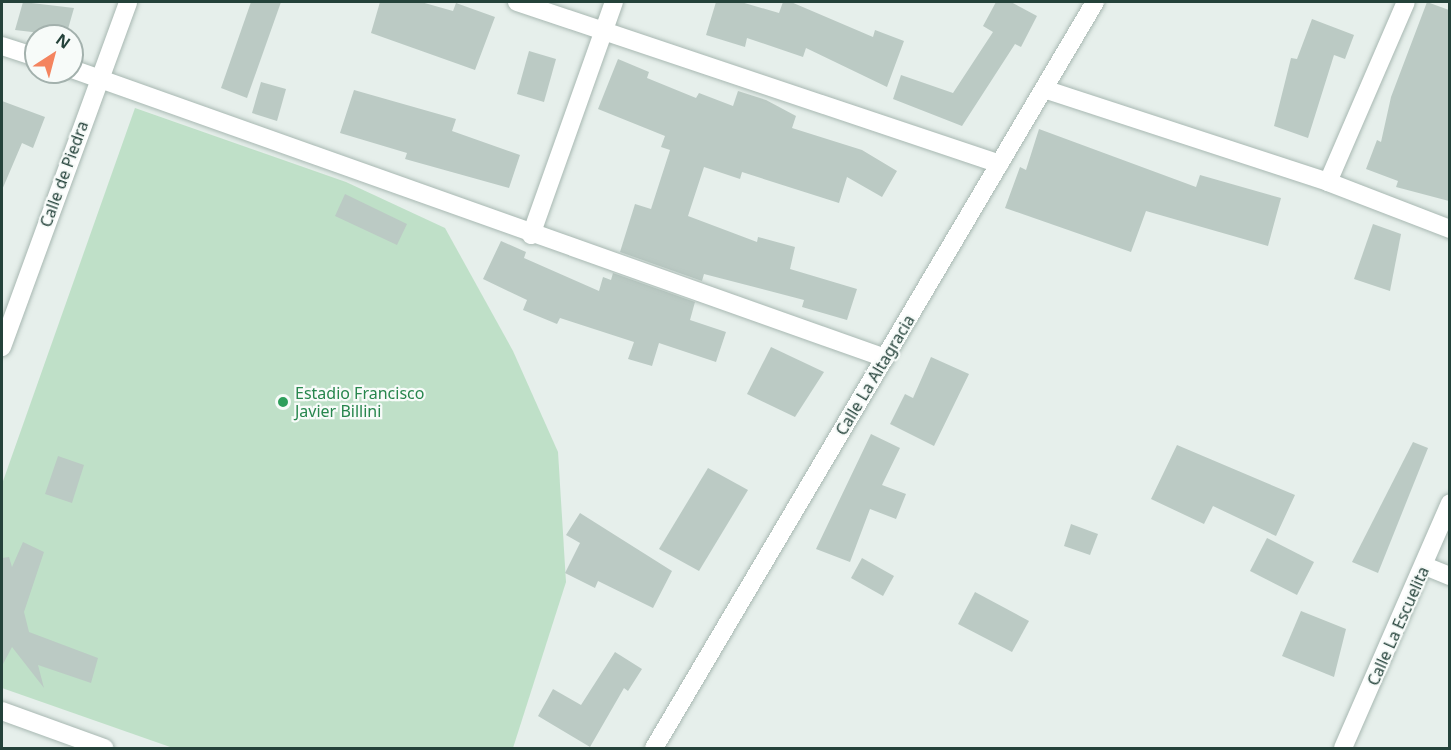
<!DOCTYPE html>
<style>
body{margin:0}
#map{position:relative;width:1451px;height:750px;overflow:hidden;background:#e6efeb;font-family:"Noto Sans",sans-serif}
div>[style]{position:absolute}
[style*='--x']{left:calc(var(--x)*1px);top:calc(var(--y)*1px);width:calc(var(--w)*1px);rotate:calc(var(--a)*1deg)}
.green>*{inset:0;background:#bfe0c8}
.building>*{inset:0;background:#bbcac4}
.roads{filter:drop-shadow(0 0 2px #a8b8b2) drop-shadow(0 0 2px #a8b8b2)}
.street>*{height:18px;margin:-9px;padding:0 9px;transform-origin:9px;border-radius:9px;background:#fff}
.dots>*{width:16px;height:16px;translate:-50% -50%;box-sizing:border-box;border:3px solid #f7fbf9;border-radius:50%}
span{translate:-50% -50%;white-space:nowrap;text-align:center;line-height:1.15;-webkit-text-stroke:4.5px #f7fbf9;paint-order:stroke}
.street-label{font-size:16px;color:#24423a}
.leisure-label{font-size:16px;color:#27864d}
.left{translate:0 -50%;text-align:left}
.frame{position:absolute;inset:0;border:3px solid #24423a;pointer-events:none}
.north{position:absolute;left:24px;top:24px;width:60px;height:60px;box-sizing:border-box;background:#f7fbf9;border:2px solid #a3b1ad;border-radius:50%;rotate:36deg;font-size:16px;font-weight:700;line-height:24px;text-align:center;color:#24423a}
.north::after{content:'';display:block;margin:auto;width:21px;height:27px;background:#f4845f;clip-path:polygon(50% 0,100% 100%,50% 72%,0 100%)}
</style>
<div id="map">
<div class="green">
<div style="clip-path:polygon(135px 108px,346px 182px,445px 228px,513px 351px,558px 452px,566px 582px,513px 748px,173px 748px,2px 688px,2px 484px)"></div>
</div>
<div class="building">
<div style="clip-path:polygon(23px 2px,74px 8px,66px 36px,15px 30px)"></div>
<div style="clip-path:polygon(251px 2px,281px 2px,247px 98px,221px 88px)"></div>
<div style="clip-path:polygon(380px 2px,421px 2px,453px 11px,456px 3px,495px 17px,475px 70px,371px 33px)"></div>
<div style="clip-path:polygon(716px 2px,741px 2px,779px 13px,783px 2px,791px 2px,873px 37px,875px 30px,904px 41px,887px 87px,806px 48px,803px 57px,747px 38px,745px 47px,706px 35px)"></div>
<div style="clip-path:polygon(996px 2px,1011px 2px,1037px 16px,1021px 47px,1015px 44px,962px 126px,893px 99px,901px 75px,953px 93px,993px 32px,983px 26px)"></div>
<div style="clip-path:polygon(1427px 2px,1449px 10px,1449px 201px,1396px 187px,1398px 181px,1366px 169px,1377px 140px,1381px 142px,1391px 97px)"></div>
<div style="clip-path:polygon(1312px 19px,1354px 35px,1345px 59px,1334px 55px,1308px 138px,1274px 126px,1291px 58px,1297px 59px)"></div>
<div style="clip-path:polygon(529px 51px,556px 59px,544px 102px,517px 94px)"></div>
<div style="clip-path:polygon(618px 59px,649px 72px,647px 78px,696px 98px,699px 93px,733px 106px,738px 91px,766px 100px,796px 116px,792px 128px,862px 150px,897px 171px,882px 197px,847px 177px,839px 203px,742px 172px,740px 179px,704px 167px,688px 216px,757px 242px,758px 237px,795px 247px,790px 269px,857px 289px,847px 320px,802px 307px,804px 300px,704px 274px,702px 281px,620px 252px,635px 204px,651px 209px,670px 150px,661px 147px,665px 136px,598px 109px)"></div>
<div style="clip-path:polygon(261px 82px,286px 89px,277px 121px,252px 113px)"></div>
<div style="clip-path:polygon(354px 90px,456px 119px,452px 131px,520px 155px,509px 188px,405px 159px,407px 153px,340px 133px)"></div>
<div style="clip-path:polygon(2px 101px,45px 117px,33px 148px,22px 143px,2px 190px)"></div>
<div style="clip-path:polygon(1039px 129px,1196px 187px,1200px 175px,1281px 198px,1268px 246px,1146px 211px,1131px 252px,1005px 208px,1020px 167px,1026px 170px)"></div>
<div style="clip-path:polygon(345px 194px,407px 224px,397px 245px,335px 216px)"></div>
<div style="clip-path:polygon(1373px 224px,1401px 234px,1390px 291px,1354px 279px)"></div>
<div style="clip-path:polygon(501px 241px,526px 252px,524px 258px,599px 291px,603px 277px,611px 280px,613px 273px,695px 302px,690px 320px,726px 332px,716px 362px,659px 343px,652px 366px,628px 359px,634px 342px,560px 318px,557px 324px,523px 310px,527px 300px,483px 279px)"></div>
<div style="clip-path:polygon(771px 347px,824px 372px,795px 417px,747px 394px)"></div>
<div style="clip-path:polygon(931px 357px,969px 374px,934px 446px,890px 424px,905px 394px,913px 398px)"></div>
<div style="clip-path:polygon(871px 434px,900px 448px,882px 485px,906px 494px,896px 519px,870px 509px,850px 562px,816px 549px)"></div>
<div style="clip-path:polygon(1413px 442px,1428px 448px,1378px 573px,1352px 562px)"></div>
<div style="clip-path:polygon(1177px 445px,1295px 495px,1276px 536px,1213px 506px,1204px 524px,1151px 499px)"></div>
<div style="clip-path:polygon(58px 456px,84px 465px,72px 503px,45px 494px)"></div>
<div style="clip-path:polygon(708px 468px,748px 490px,699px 571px,659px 549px)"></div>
<div style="clip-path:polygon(580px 513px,672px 571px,653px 608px,598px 581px,595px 588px,565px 573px,580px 543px,566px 535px)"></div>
<div style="clip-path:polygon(1071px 524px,1098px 534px,1090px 555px,1064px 546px)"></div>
<div style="clip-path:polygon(1267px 538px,1314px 562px,1297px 595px,1250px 571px)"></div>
<div style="clip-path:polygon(23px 542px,44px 552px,24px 612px,29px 632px,98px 658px,91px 683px,38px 665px,44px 688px,12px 647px,2px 666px,2px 558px,9px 557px,12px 567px)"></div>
<div style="clip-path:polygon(862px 558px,894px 576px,883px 596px,851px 578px)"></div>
<div style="clip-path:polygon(975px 592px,1029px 621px,1012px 652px,958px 624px)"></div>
<div style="clip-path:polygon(1301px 611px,1346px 629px,1334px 677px,1282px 656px)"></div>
<div style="clip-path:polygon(615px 652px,642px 669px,628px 691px,624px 688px,590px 747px,538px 716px,553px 689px,581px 705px)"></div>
</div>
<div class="roads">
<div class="street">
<div style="--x:517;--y:2;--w:509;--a:18.54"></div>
<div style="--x:2;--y:46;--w:36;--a:18"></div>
<div style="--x:72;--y:69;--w:863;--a:19.57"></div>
<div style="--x:1044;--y:89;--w:299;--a:18.1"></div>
<div style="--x:1328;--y:182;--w:131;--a:21.1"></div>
<div style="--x:1328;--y:182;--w:196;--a:-66.6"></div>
<div style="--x:531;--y:235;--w:247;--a:-70.4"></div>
<div style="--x:2;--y:347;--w:367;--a:-69.9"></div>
<div style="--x:1425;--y:566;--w:27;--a:22"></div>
<div style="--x:2;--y:711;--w:109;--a:19.9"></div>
<div style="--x:654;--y:748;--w:867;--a:-59.41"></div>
<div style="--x:1343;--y:748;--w:267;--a:-66.4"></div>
</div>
</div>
<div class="dots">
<div style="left:283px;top:402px;background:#2e9e5b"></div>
</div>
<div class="street-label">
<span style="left:64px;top:174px;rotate:-70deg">Calle de Piedra</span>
<span style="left:875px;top:375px;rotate:-59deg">Calle La Altagracia</span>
<span style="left:1398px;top:626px;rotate:-66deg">Calle La Escuelita</span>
</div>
<div class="leisure-label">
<span class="left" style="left:295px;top:402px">Estadio Francisco<br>Javier Billini</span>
</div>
<div class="frame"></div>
<div class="north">N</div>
</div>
